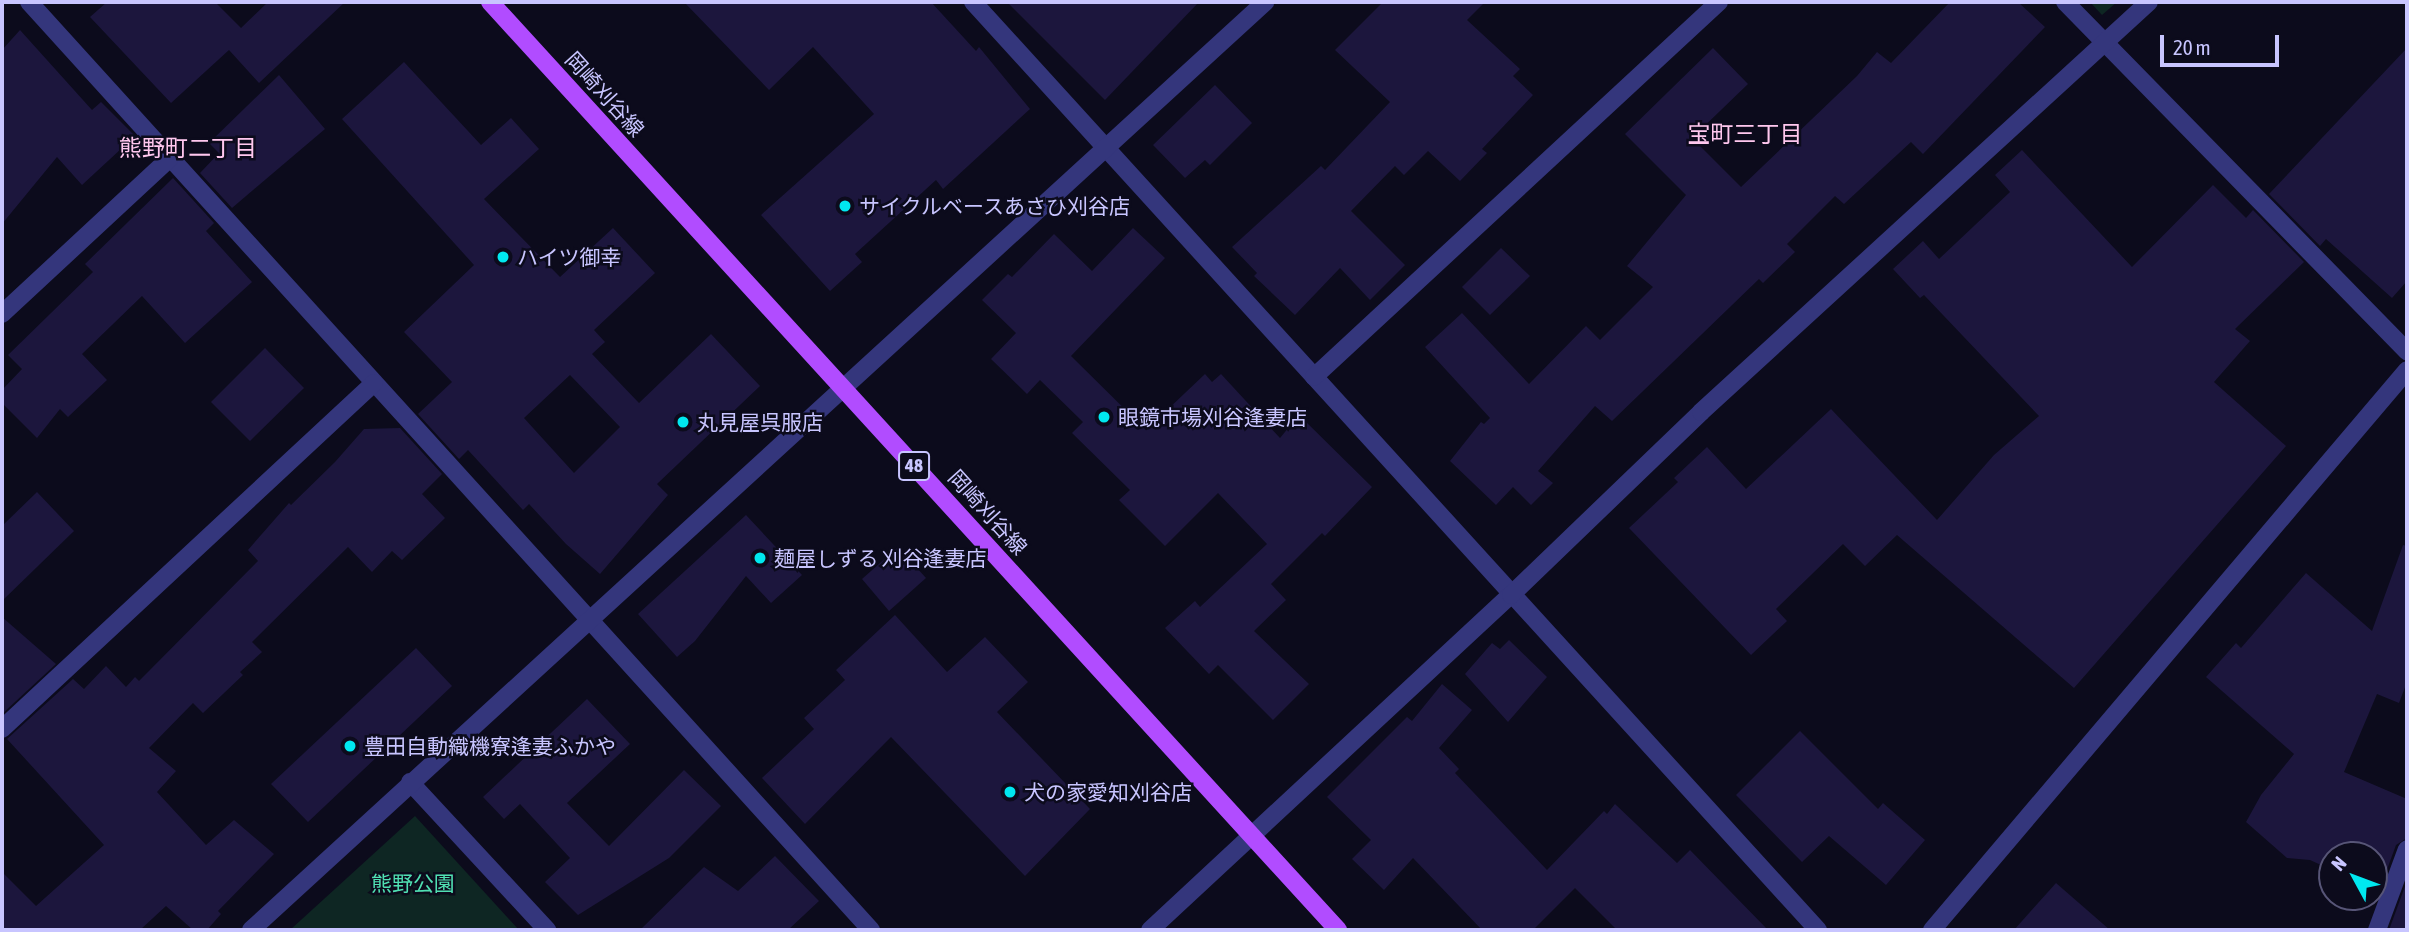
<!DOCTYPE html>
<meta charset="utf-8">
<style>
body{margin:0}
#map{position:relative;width:2409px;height:932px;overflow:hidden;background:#0c0b1c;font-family:"Asap Condensed","Noto Sans JP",sans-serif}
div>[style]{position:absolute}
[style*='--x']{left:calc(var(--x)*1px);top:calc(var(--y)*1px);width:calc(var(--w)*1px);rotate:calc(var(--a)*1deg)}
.green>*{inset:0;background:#0e2623}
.building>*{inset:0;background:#1c163d}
.minor>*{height:18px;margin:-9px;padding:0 9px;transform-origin:9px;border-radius:9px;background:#34367c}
.major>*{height:18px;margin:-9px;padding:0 9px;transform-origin:9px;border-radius:9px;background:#b14cff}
.dots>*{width:19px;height:19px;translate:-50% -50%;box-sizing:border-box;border:4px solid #0c0b1c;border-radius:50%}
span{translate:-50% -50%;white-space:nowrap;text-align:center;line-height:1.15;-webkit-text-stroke:5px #0c0b1c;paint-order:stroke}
.shield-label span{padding:2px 5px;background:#0c0b1c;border:2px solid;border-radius:5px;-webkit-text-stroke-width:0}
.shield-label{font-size:19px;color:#c8c5ff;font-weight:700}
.street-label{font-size:21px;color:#c8c5ff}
.poi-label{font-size:21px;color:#c8c5ff}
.left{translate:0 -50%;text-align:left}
.park-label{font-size:21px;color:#50e0b3}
.neighbourhood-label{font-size:23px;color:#ffc7ee}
.frame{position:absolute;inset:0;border:4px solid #c8c5ff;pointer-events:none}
.north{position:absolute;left:2318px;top:841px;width:70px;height:70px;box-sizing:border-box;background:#0c0b1c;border:2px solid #575577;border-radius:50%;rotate:311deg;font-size:19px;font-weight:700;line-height:28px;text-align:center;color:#c8c5ff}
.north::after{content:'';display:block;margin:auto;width:24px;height:32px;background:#00e8f0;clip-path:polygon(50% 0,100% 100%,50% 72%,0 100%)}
.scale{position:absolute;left:2160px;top:35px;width:119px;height:32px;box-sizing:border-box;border:4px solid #c8c5ff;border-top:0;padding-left:9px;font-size:21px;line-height:24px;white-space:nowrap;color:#c8c5ff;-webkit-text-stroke:5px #0c0b1c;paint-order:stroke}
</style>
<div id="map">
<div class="green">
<div style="clip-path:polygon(2090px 2px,2117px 2px,2102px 15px)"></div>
<div style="clip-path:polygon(415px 816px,519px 930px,290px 930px)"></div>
</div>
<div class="building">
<div style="clip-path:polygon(107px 2px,215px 2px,241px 28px,268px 2px,345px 2px,259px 83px,229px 50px,171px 103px,90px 17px)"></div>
<div style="clip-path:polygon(684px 2px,931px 2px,976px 51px,979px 47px,1030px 109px,943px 189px,936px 180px,855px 254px,862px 262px,830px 291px,761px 215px,874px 114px,813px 47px,769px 90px)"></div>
<div style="clip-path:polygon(1007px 2px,1199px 2px,1105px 100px)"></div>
<div style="clip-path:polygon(1383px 2px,1485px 2px,1467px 20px,1520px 69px,1513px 76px,1533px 95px,1482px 149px,1487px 153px,1460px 181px,1428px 151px,1404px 175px,1395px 166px,1351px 211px,1405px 265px,1370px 300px,1340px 268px,1295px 315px,1254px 276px,1257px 273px,1232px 247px,1321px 166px,1325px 170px,1390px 102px,1335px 50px)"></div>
<div style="clip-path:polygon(1950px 2px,2018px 2px,2045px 27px,1923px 154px,1911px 142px,1844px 204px,1835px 196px,1787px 244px,1795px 252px,1763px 283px,1759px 279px,1612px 421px,1595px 406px,1538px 471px,1553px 483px,1531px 505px,1513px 487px,1496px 505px,1450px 461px,1481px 422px,1484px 424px,1490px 418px,1425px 347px,1462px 313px,1529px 384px,1586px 326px,1600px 340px,1653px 287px,1627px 266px,1686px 195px,1625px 134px,1713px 48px,1748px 84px,1692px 138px,1741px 187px,1857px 76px,1877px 52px,1891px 63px)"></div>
<div style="clip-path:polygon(20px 30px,92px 110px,101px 102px,135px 136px,82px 185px,57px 157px,2px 224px,2px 50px)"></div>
<div style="clip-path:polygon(2407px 48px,2407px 281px,2392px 298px,2326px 239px,2320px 246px,2269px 194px)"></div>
<div style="clip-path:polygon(evenodd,404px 62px,481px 145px,511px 118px,539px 149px,484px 199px,560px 277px,613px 228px,655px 273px,594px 330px,605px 342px,592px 354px,639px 403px,711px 334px,760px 386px,657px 484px,668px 495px,600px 574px,566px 544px,529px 504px,523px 510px,468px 450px,459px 459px,418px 414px,452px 382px,404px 332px,474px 265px,342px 119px,404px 62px,570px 375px,620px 427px,574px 473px,524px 418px,570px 375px)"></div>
<div style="clip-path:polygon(279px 75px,325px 129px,232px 208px,200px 173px,219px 153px,209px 143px)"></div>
<div style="clip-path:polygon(1215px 85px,1252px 123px,1210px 165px,1205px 160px,1185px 178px,1153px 145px)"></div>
<div style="clip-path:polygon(2022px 150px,2132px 267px,2213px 185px,2246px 218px,2253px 210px,2304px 262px,2235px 329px,2250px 341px,2214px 382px,2286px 446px,2074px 688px,1897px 535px,1865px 566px,1843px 544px,1776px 609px,1787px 621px,1751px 655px,1629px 528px,1678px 482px,1674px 478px,1707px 447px,1746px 489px,1831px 409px,1937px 520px,1994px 455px,2039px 416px,1924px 295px,1920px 298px,1893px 269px,1923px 241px,1939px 259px,2010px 192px,1995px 175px)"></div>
<div style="clip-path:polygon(173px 178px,214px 223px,206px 231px,252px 282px,185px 343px,142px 296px,82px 354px,107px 380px,68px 417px,60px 409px,37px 438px,2px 403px,2px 390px,22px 369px,8px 355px,93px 272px,85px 264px)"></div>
<div style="clip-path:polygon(1133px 228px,1165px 258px,1071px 356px,1146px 430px,1205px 374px,1212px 382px,1221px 374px,1280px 438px,1299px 415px,1372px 487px,1325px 536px,1322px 533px,1271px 584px,1286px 600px,1254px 631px,1309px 684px,1273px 720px,1218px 665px,1209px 674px,1165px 628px,1195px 601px,1200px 607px,1267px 544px,1218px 493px,1165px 546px,1119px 500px,1130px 490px,1072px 433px,1083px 422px,1040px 380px,1027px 394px,991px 359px,1016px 333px,982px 300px,1008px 274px,1012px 277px,1054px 234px,1092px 271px)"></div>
<div style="clip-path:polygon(1501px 248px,1530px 276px,1490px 315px,1462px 287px)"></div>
<div style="clip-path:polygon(265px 348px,304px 388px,250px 441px,211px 402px)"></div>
<div style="clip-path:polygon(400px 428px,442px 474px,422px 494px,445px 518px,402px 560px,392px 551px,372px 572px,348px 547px,252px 642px,262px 652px,240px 672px,243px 675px,203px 713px,193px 703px,149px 748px,176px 771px,157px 792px,206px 845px,234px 820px,274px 854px,218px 911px,221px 914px,207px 930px,193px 930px,166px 906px,140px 930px,2px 930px,2px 872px,36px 906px,104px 845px,7px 739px,73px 679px,84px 689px,106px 666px,126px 687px,135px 677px,139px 681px,258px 561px,248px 550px,289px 503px,291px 505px,335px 462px,364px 429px)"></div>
<div style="clip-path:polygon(37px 492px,74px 531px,2px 601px,2px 526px)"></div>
<div style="clip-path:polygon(746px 515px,802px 575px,771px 603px,746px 576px,695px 641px,677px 657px,638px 614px)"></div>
<div style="clip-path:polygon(2403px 545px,2407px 546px,2407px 682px,2399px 703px,2377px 694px,2344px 772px,2407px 799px,2407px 838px,2396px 845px,2374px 905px,2374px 855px,2332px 855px,2332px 870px,2310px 860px,2287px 858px,2246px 822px,2261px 795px,2294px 754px,2206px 677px,2236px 643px,2241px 648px,2306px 573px,2372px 631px)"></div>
<div style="clip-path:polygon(898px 547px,926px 578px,889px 611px,862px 579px)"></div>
<div style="clip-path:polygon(895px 615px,947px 672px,985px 637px,1028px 682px,997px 712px,1090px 809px,1025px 876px,891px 737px,805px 824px,762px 778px,814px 729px,804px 718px,845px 680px,836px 670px)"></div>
<div style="clip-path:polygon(2px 617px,56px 664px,2px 714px)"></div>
<div style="clip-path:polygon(1509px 640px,1547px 677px,1508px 722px,1465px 674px,1492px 643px,1500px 649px)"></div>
<div style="clip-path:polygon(416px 648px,452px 686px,308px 822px,271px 784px)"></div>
<div style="clip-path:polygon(1442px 684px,1472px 710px,1439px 748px,1459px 769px,1455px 773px,1547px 870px,1604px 811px,1607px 814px,1615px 804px,1677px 863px,1690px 850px,1768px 930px,1617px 930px,1575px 888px,1533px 930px,1482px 930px,1413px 858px,1384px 890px,1352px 859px,1371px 840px,1327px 797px,1407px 717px,1412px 721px)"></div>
<div style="clip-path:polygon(587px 699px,630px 744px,567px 803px,609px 846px,684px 770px,721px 806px,669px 858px,578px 915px,545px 882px,570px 858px,520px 804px,504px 819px,483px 797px)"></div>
<div style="clip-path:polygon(1800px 731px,1878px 809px,1883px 803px,1925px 840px,1886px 885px,1829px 836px,1802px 862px,1736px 795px)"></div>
<div style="clip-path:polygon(775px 856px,819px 901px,788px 930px,640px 930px,704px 867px,738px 891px)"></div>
<div style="clip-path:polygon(2407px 881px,2407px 930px,2389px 930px)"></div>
<div style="clip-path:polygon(2056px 883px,2110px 930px,2014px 930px)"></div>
</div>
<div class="minor">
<div style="--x:29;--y:2;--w:1253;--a:47.78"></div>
<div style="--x:973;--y:2;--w:1255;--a:47.68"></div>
<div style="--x:2065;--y:2;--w:489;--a:45.6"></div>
<div style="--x:2;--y:314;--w:228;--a:-42.9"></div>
<div style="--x:1314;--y:377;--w:552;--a:-42.8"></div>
<div style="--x:2;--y:729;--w:508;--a:-42.93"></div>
<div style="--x:410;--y:782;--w:202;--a:47.2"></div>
<div style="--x:251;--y:930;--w:1375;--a:-42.46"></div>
<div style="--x:1150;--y:930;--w:492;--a:-42.9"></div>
<div style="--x:1511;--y:595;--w:264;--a:-43.9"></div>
<div style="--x:1701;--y:412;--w:607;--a:-42.46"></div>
<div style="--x:1932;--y:930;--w:734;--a:-49.69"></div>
<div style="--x:2377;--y:930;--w:86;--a:-69.7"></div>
</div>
<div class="major">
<div style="--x:490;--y:2;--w:1257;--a:47.58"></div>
</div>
<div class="dots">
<div style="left:845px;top:206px;background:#00e8f0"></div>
<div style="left:503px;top:257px;background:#00e8f0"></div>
<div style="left:1104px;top:417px;background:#00e8f0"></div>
<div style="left:683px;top:422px;background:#00e8f0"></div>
<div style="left:760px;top:558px;background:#00e8f0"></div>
<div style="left:350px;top:746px;background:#00e8f0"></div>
<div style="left:1010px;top:792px;background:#00e8f0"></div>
</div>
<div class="shield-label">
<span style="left:914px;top:466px">48</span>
</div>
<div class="street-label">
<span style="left:605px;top:94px;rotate:48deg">岡崎刈谷線</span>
<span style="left:988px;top:512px;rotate:48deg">岡崎刈谷線</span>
</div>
<div class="poi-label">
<span class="left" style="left:859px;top:206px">サイクルベースあさひ刈谷店</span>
<span class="left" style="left:517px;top:257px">ハイツ御幸</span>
<span class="left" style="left:1118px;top:417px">眼鏡市場刈谷逢妻店</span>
<span class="left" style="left:697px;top:422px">丸見屋呉服店</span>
<span class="left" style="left:774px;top:558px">麺屋しずる 刈谷逢妻店</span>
<span class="left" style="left:364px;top:746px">豊田自動織機寮逢妻ふかや</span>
<span class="left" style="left:1024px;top:792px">犬の家愛知刈谷店</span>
</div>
<div class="park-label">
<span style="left:413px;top:883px">熊野公園</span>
</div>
<div class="neighbourhood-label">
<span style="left:1745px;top:134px">宝町三丁目</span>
<span style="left:188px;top:148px">熊野町二丁目</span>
</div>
<div class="frame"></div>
<div class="north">N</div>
<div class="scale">20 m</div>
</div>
